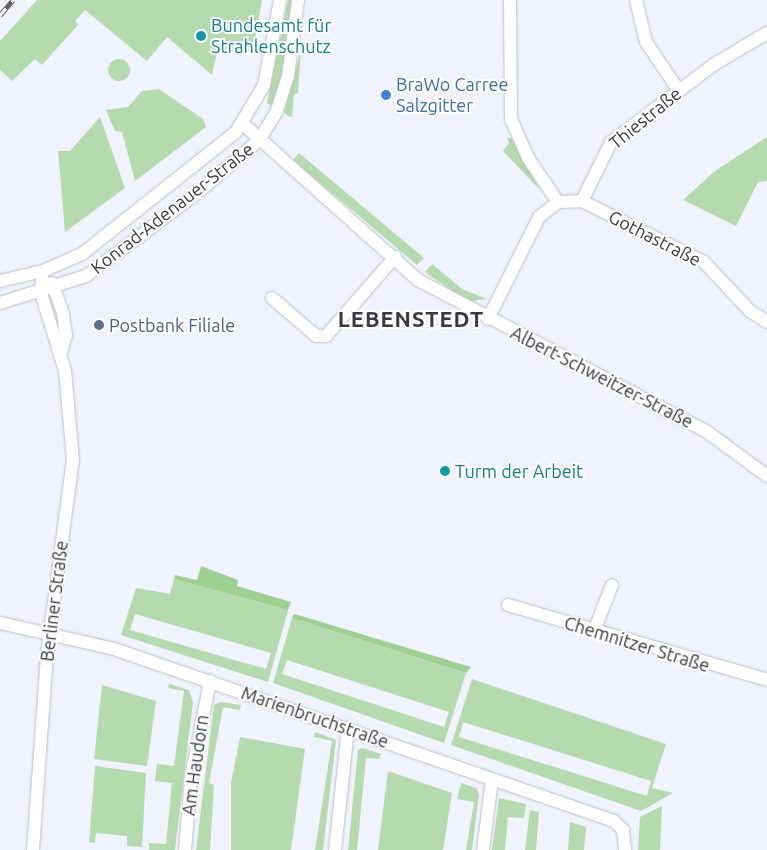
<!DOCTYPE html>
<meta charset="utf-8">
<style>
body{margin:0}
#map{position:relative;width:767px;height:850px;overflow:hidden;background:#f0f2fe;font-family:Ubuntu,sans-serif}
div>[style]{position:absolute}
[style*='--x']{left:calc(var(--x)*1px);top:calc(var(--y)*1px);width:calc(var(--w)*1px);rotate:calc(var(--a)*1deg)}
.green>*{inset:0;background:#b5daad}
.round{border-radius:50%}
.forest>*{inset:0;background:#9ed092}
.roads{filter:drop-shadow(0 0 1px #bcbeca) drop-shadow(0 0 1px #bcbeca)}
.minor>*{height:12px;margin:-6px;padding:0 6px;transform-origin:6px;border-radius:6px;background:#fff}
.rail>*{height:5px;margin-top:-2.5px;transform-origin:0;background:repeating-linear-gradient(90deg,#fff 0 9px,#5c5d63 0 18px);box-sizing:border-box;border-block:1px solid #5c5d63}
.dots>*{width:14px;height:14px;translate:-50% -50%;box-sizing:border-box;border:2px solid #fff;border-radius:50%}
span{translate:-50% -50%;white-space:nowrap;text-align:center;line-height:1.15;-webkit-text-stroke:4px #fff;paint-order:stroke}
.culture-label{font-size:18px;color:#0d838f}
.left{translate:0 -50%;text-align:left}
.shop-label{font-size:18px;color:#366cbe}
.street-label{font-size:18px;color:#38393e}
.service-label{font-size:18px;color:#4e5e75}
.district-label{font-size:22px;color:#38393e;font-weight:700;letter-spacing:1px}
</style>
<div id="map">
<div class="green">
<div style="clip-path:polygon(37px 0,262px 0,253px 51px,217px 52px,212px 75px,167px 37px,147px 61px,85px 10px,75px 21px,78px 25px,42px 65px,35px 59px,12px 81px,0 70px,0 41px)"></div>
<div style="clip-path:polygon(288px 0,292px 0,286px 63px,273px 106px,267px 103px)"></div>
<div style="clip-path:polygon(301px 50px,298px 93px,294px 94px,292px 117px,288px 116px,284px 113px)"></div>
<div class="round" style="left:108px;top:59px;width:22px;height:22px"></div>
<div style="clip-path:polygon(159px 89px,203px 119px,206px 127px,135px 181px,122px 132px,115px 131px,106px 110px,128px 107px,142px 91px)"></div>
<div style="clip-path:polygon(100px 117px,125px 188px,65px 232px,58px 151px,70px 151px)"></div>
<div style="clip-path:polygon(767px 137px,767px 181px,758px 182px,736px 226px,683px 200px,715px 171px)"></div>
<div style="clip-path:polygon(507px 138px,511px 138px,540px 190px,503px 151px,509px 143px)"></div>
<div style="clip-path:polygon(299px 153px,424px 258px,417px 265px,293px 160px)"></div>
<div style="clip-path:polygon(432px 264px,462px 289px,487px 299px,472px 301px,457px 294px,425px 272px)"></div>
<div style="clip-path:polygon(evenodd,174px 579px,288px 610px,268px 682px,121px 635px,136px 588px,170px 594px,174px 579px,135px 614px,271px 653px,266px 669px,130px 630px,135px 614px)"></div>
<div style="clip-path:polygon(evenodd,292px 618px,466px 673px,444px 743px,273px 683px,292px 618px,287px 660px,449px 712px,444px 727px,282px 674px,287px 660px)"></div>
<div style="clip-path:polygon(evenodd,472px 679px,666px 744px,652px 788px,673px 793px,641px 811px,451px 745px,472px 679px,463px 722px,651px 781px,647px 796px,459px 737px,463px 722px)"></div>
<div style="clip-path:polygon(169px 684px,189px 690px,193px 702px,175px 850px,149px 850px,149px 843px,166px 844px,172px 783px,155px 781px,156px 772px,157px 764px,174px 766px,184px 691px,168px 688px)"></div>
<div style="clip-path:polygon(102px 685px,156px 701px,147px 766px,94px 759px)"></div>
<div style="clip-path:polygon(221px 702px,241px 705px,240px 710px,223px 707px,209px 783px,214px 785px,210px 850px,196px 850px,214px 705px)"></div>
<div style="clip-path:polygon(315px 732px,336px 740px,323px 850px,315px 850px,332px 741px,314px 737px)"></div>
<div style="clip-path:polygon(240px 737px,305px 749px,291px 850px,231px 850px,231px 783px)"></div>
<div style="clip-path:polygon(362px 748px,381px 754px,379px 759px,366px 758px,357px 850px,348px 850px,358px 750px)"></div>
<div style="clip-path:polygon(95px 766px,146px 773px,142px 847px,127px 846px,127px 836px,96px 833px,95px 843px,89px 842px)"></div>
<div style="clip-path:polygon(388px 771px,452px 793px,443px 850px,378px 850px)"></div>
<div style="clip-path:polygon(461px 783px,476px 788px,479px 794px,472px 850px,466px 850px,474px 802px,457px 799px)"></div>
<div style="clip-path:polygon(499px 798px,526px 804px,524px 818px,508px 817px,505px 850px,492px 850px)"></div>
<div style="clip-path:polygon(662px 806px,660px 850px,638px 850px,640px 817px)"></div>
<div style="clip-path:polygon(530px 810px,539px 812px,536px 850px,525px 850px)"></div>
<div style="clip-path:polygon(570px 822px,586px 827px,584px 850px,568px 850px)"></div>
</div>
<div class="forest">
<div style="clip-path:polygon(201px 566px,238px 580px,237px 586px,291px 602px,288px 610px,174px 579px,175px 575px,197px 580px)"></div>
<div style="clip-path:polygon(294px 614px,308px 618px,471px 667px,466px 673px,292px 618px)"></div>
</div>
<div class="roads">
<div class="minor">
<div style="--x:510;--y:0;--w:119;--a:89.5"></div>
<div style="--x:511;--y:119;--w:43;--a:66.4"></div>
<div style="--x:528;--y:158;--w:53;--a:55.7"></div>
<div style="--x:636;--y:0;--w:43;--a:76.6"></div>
<div style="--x:646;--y:42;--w:59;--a:56"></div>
<div style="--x:243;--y:124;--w:234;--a:41.7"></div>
<div style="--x:418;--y:280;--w:325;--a:27.7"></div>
<div style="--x:706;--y:431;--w:76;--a:36.4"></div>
<div style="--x:582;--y:201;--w:136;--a:26.6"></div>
<div style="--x:704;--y:262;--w:67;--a:46.8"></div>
<div style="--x:750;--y:311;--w:20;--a:33"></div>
<div style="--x:0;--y:281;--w:44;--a:-13.1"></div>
<div style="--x:43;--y:271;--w:43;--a:-23.6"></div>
<div style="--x:82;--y:254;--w:196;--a:-38.4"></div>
<div style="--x:236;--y:132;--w:55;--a:-59.2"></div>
<div style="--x:264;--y:85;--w:86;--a:-79.3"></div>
<div style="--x:52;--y:283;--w:33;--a:70"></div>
<div style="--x:63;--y:314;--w:21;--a:82"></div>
<div style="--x:66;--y:335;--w:18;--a:106"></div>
<div style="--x:272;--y:298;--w:58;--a:40.8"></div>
<div style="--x:316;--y:336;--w:10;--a:0"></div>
<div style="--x:326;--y:336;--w:105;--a:-48.9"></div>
<div style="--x:0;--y:303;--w:90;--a:-17.4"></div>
<div style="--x:86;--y:276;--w:137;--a:-36.7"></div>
<div style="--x:196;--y:194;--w:83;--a:-40.6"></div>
<div style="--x:259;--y:140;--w:32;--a:-58"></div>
<div style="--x:276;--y:113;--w:38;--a:-72"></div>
<div style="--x:288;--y:77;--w:78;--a:-82.6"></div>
<div style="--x:488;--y:319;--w:114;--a:-63.4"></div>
<div style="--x:539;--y:217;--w:24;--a:-38"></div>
<div style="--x:558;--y:202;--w:24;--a:-2"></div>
<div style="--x:582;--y:201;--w:66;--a:-63.8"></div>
<div style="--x:611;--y:142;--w:128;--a:-37"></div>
<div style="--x:713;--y:65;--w:63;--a:-30.7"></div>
<div style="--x:508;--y:605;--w:270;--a:16.1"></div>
<div style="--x:0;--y:623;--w:117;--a:12.8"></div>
<div style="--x:114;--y:649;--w:529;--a:18.98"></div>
<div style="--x:614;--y:821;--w:13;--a:45"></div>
<div style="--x:623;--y:830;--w:20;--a:84"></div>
<div style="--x:594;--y:631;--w:49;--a:-68.6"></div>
<div style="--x:33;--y:850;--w:196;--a:-85.9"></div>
<div style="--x:47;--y:654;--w:196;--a:-82.4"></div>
<div style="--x:73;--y:460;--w:89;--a:-95.1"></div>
<div style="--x:65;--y:371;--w:82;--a:-107.1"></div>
<div style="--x:41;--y:293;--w:22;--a:-85"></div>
<div style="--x:185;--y:850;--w:72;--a:-85.2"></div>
<div style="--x:191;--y:778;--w:99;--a:-78.9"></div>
<div style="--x:335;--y:850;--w:123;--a:-83.9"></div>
<div style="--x:483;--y:850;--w:71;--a:-82.7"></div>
</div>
</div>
<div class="rail">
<div style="--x:0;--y:15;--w:20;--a:-49"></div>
</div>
<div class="dots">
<div style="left:201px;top:36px;background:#0f9aa8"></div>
<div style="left:386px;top:95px;background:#3f7fe0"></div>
<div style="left:99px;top:325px;background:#5c6f8a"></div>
<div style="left:445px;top:471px;background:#0f9aa8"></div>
</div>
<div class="culture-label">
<span class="left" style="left:211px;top:36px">Bundesamt für<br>Strahlenschutz</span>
<span class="left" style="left:455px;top:471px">Turm der Arbeit</span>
</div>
<div class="shop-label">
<span class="left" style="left:396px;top:95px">BraWo Carree<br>Salzgitter</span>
</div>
<div class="street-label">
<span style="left:645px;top:118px;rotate:-39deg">Thiestraße</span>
<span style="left:172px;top:208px;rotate:-38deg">Konrad-Adenauer-Straße</span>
<span style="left:655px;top:238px;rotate:27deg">Gothastraße</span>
<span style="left:602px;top:377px;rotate:27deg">Albert-Schweitzer-Straße</span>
<span style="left:54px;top:601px;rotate:-83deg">Berliner Straße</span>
<span style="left:637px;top:644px;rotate:17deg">Chemnitzer Straße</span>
<span style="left:315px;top:717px;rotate:19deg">Marienbruchstraße</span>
<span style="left:195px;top:765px;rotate:-82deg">Am Haudorn</span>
</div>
<div class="service-label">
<span class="left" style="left:109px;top:325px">Postbank Filiale</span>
</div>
<div class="district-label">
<span style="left:411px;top:319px">LEBENSTEDT</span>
</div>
</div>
